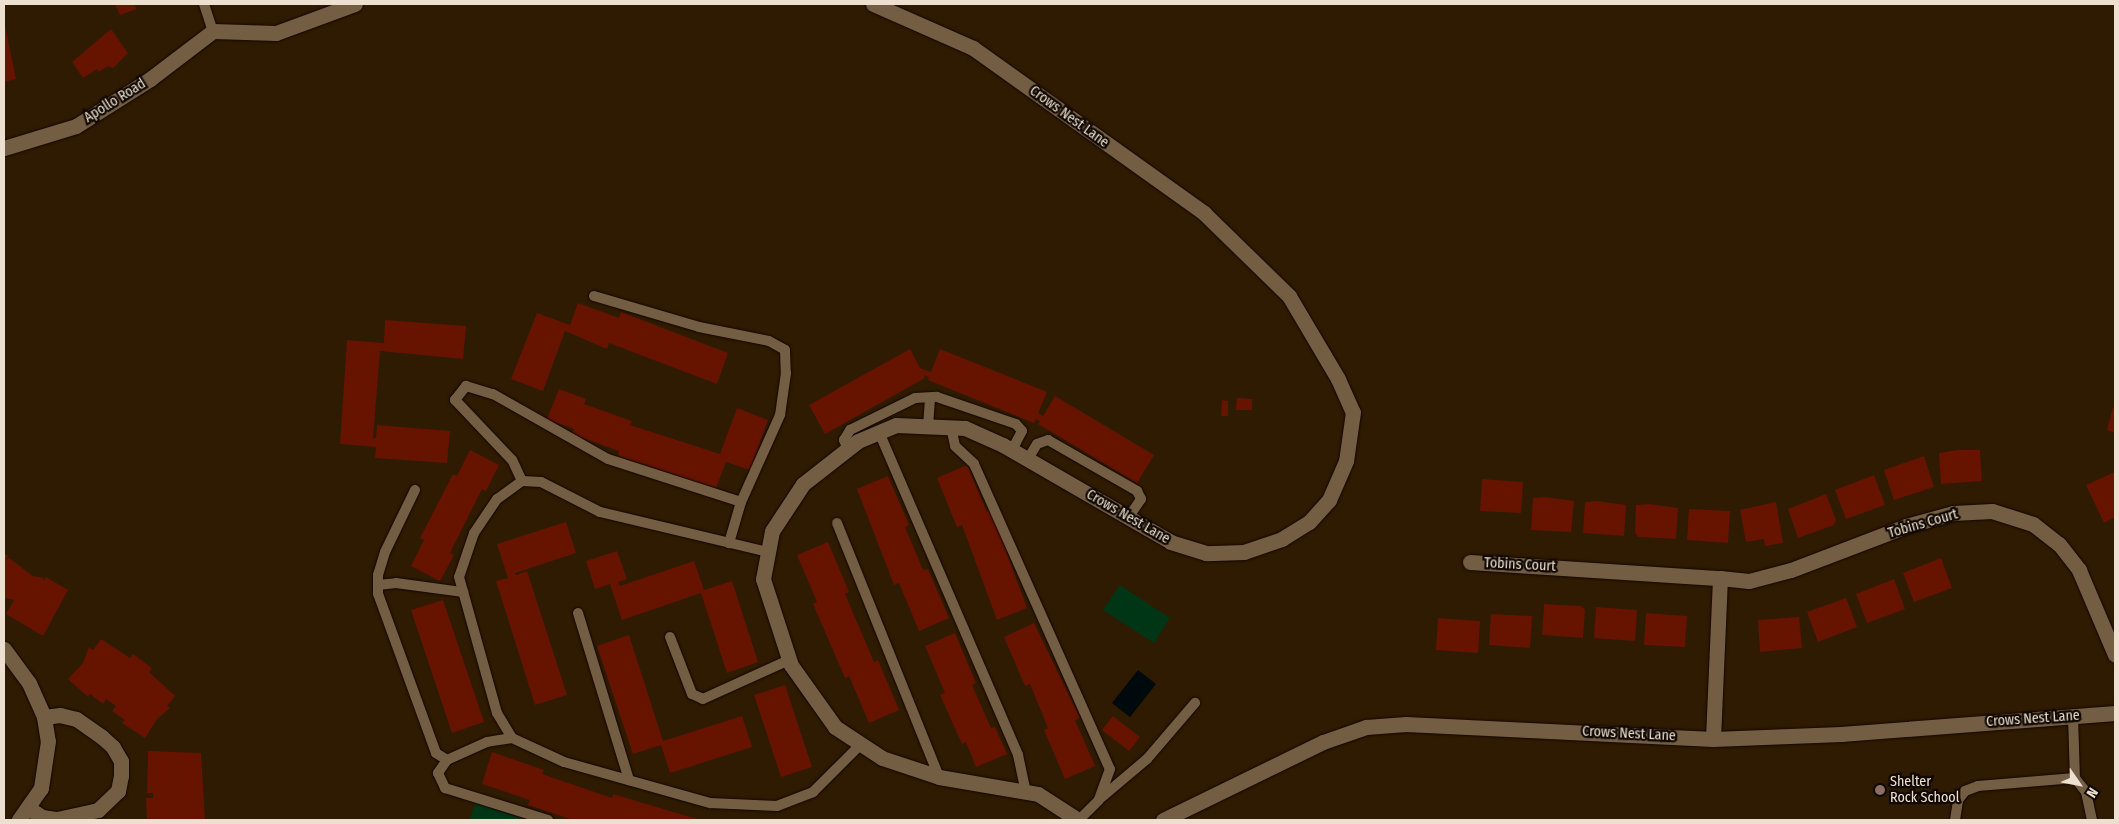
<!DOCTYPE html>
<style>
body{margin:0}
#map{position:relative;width:2119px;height:824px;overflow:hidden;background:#2e1b02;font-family:"Fira Sans Condensed",sans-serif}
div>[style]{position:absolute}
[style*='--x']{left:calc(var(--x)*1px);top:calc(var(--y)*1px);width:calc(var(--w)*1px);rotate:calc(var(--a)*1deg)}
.green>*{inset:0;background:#003615}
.water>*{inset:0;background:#00090c}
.building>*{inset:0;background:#661400}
.roads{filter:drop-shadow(0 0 1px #150500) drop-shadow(0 0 1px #150500)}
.lane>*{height:10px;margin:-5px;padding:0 5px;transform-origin:5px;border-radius:5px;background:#745e43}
.street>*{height:15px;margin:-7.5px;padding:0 7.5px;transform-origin:7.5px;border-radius:7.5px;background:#745e43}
.dots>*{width:14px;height:14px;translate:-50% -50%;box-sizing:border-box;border:2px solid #100801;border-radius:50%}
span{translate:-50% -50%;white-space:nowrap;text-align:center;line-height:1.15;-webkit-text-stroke:4.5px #100801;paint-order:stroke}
.street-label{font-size:14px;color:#ede0d1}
.poi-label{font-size:14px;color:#ede0d1}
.left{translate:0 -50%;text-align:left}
.frame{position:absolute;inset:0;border:5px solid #ede0d1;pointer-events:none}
.north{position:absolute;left:2054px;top:759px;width:50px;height:50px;-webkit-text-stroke:4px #100801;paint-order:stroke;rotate:123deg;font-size:14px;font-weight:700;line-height:20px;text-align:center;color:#ede0d1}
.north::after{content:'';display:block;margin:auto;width:18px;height:22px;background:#ede0d1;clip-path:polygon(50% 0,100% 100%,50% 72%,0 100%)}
</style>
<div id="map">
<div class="green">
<div style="clip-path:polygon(1120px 585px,1170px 618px,1154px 643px,1103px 610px)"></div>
<div style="clip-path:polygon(475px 803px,527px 820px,476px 820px,470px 818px)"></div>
</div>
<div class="water">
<div style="clip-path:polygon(1138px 670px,1156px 684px,1130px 717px,1112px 703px)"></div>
</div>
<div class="building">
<div style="clip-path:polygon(115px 4px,134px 4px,137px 9px,120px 15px)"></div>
<div style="clip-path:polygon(4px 21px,16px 79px,4px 82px)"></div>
<div style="clip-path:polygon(111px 29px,128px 53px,113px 68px,108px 66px,99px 72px,97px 69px,83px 78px,72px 62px)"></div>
<div style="clip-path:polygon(578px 303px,619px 318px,621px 312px,728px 353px,717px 384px,609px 343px,607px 349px,565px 331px,543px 391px,511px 379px,537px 313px,570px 325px)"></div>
<div style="clip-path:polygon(385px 320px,466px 326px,463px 359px,380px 351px,373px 438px,376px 438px,377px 425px,450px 431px,447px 463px,375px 458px,376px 447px,340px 444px,347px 340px,384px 343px)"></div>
<div style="clip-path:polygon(910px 349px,920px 368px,931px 372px,940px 349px,1047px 392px,1038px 413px,1043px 416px,1055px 396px,1154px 455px,1137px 483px,1038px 424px,1040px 421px,1036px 419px,1034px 423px,928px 380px,929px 377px,924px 375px,925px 378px,825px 434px,809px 405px)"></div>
<div style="clip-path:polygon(559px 389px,586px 399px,584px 404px,632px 421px,630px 425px,720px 454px,737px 408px,768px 420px,750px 470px,726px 462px,716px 488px,618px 456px,619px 451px,572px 434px,574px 429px,547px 419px)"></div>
<div style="clip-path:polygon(1237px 398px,1252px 399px,1252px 410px,1236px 410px)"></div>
<div style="clip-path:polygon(1222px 400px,1228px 401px,1228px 416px,1221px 416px)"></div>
<div style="clip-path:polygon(2113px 407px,2115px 408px,2115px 433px,2107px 430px)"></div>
<div style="clip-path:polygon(470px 450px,499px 465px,486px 491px,482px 489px,450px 553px,454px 555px,440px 581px,411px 566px,424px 540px,420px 538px,453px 474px,457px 476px)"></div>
<div style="clip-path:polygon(1957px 450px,1980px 450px,1982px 481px,1941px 484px,1939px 453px)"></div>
<div style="clip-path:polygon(1924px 456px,1934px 487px,1894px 500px,1884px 470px)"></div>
<div style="clip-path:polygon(967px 465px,987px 512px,991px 510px,1027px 608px,997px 620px,962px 525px,957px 527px,937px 478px)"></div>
<div style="clip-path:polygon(2115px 472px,2115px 517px,2104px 523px,2086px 485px)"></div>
<div style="clip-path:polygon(1874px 475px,1885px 505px,1846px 519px,1835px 490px)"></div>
<div style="clip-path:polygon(888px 476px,909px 525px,905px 527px,923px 570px,928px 569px,949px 618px,919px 631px,899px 583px,894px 585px,857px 489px)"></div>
<div style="clip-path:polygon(1482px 479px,1523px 482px,1521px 513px,1480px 511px)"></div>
<div style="clip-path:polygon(1826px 494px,1836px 520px,1834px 525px,1798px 538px,1788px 509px)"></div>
<div style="clip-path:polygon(1545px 497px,1574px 501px,1571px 532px,1531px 530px,1533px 498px)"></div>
<div style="clip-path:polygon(1597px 501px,1626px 505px,1624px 536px,1583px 533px,1585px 502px)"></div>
<div style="clip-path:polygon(1776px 502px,1783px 543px,1765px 546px,1764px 539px,1746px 542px,1740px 510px)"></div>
<div style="clip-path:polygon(1650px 504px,1678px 508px,1676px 539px,1638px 537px,1635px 533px,1636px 505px)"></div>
<div style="clip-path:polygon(1689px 509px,1730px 511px,1728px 543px,1687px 540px)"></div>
<div style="clip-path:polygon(566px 522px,576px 553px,515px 573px,516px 575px,527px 571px,567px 695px,535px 705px,496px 581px,508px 578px,497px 544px)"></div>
<div style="clip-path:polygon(828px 542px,849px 592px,845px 594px,874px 662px,878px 660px,899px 710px,869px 723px,849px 676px,845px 678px,813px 604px,817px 602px,797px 555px)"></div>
<div style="clip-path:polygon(617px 551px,627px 579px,618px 582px,620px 586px,694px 561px,704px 590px,732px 581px,758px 662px,727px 673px,701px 593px,622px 620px,610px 584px,595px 589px,586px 561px)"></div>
<div style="clip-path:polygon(4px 553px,8px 556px,6px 560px,9px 558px,33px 576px,44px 578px,43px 581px,46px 577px,68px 590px,43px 636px,6px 614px,14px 600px,4px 598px)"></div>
<div style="clip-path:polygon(1941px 558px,1952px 588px,1914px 602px,1903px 573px)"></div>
<div style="clip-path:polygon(1894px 579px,1905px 609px,1867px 623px,1856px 594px)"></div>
<div style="clip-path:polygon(1846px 598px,1857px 627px,1818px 642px,1807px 612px)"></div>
<div style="clip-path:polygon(443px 600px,484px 722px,452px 733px,411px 610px)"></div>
<div style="clip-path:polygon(1544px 604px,1581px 606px,1585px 610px,1583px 638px,1542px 635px)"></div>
<div style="clip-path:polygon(1596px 607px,1637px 610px,1635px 641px,1594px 638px)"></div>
<div style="clip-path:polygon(1646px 613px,1687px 616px,1685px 647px,1644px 645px)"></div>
<div style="clip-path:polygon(1491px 614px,1532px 616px,1530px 648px,1489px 645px)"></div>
<div style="clip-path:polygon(1799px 617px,1802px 648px,1760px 652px,1758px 620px)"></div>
<div style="clip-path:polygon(1438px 618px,1480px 621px,1478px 653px,1436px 650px)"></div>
<div style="clip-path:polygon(1034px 623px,1080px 718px,1075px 720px,1095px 766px,1065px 779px,1044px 730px,1048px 728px,1030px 684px,1025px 686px,1004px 637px)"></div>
<div style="clip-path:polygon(955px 633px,976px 683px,972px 685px,991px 728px,995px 727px,1007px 754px,976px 767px,966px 742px,962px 744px,940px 695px,945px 693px,925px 646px)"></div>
<div style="clip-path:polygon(629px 635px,663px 741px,742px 716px,752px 747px,670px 773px,661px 745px,633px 754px,597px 646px)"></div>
<div style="clip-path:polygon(101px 639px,130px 658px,133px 654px,149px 666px,152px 669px,149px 672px,175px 696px,167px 706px,170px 708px,157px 719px,145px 738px,122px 723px,125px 720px,112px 711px,116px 706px,106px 699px,103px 704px,90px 694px,88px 697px,68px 679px,83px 663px,89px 647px,93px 650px)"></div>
<div style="clip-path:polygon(785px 685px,812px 767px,781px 777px,754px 695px)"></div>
<div style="clip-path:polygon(1113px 716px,1140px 737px,1129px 751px,1102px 730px)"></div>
<div style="clip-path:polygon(148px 751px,201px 753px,205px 820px,147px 820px,146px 798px,153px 798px,153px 793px,147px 793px)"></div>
<div style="clip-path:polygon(492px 752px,544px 770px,542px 774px,612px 798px,613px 794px,700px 820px,573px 820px,528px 805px,530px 800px,482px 784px)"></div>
</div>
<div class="roads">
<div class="lane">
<div style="--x:204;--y:4;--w:28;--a:72"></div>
<div style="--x:594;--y:296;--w:109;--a:16.4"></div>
<div style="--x:699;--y:327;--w:71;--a:11.3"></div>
<div style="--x:769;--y:341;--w:18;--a:29"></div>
<div style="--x:785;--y:350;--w:23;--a:88"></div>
<div style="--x:786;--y:373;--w:42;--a:98.1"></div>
<div style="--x:780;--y:415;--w:95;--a:114.1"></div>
<div style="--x:928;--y:427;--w:29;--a:-86"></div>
<div style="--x:951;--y:427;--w:19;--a:78"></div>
<div style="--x:955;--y:446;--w:26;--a:43"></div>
<div style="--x:974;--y:464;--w:334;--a:66"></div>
<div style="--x:1110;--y:769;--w:33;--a:110"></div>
<div style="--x:1099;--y:800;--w:28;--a:135"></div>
<div style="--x:879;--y:432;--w:352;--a:66.7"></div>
<div style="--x:1018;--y:755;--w:38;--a:78"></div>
<div style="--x:848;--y:449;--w:10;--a:-114"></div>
<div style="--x:844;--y:440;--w:12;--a:-59"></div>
<div style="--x:850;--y:430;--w:72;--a:-26.2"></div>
<div style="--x:915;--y:398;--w:22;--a:-3"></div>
<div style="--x:937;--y:397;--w:83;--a:18.9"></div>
<div style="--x:1016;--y:424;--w:9;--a:49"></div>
<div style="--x:1022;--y:431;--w:21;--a:118"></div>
<div style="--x:1028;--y:459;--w:17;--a:-59"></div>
<div style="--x:1037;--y:444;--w:12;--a:-20"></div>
<div style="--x:1048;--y:440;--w:103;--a:29.8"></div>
<div style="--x:1137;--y:491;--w:9;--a:63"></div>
<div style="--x:1141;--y:499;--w:23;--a:124"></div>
<div style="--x:522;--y:481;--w:23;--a:-115"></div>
<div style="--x:512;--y:460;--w:83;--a:-133.5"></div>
<div style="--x:455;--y:400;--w:18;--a:-52"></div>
<div style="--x:466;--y:386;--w:28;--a:17"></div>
<div style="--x:493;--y:394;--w:132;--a:29.5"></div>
<div style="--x:608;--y:459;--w:140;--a:17.9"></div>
<div style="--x:741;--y:502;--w:43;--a:106.3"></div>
<div style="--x:837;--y:523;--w:274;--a:68.1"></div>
<div style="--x:768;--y:552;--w:173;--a:-166.6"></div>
<div style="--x:600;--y:512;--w:66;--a:-153"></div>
<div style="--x:541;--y:482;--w:19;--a:-177"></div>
<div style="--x:522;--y:481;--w:31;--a:144"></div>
<div style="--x:497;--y:499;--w:41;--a:124.1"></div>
<div style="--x:474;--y:533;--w:46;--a:108.8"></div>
<div style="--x:459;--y:577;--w:141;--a:74.4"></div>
<div style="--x:497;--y:713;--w:29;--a:59"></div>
<div style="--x:512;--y:738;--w:57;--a:24.8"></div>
<div style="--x:564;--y:762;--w:152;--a:15.7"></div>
<div style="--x:710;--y:803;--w:67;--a:2.6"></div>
<div style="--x:777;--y:806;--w:39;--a:-21"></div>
<div style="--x:813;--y:792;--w:68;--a:-45"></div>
<div style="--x:378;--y:585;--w:10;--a:-90"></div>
<div style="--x:378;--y:575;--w:24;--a:-73"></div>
<div style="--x:385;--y:552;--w:69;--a:-64.2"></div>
<div style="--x:578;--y:613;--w:175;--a:73"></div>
<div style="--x:670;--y:637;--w:61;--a:68.9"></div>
<div style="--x:692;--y:694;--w:12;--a:24"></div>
<div style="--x:703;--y:699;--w:94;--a:-24.4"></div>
<div style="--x:2073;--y:716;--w:62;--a:88.2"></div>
<div style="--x:2075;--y:778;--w:18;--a:52"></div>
<div style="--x:2086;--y:792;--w:29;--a:78"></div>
<div style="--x:512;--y:738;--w:25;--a:171"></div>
<div style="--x:487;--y:742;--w:44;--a:155.8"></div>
<div style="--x:447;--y:760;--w:16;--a:125"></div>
<div style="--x:438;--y:773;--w:17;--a:65"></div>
<div style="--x:445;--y:788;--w:108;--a:17.3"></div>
<div style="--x:447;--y:760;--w:13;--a:-148"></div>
<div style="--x:436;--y:753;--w:169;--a:-110"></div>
<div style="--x:378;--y:594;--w:9;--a:-90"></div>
<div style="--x:378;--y:585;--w:18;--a:-6"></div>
<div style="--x:396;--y:583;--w:68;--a:7.7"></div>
<div style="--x:1102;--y:797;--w:59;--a:-40.2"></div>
<div style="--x:1147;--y:759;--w:74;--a:-49.4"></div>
<div style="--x:1955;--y:820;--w:20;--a:-81"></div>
<div style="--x:1958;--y:800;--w:11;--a:-52"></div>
<div style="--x:1965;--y:791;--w:14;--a:-21"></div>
<div style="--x:1978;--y:786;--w:97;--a:-4.7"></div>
</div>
<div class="street">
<div style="--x:873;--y:4;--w:109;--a:23.7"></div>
<div style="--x:973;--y:48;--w:284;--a:35.5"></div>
<div style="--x:1204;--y:213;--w:119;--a:44.3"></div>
<div style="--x:1289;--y:296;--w:96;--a:59.4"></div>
<div style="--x:1338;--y:379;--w:36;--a:66"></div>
<div style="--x:1353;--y:412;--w:49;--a:98.1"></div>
<div style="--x:1346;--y:461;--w:43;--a:113.6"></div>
<div style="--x:1329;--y:500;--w:30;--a:132"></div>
<div style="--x:1309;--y:522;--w:32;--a:148"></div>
<div style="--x:1282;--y:539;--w:40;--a:161.1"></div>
<div style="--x:1244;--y:552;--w:38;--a:178"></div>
<div style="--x:1206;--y:553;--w:37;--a:-163"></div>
<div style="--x:1171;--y:542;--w:194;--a:-150"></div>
<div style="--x:1003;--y:445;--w:42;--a:-155.9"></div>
<div style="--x:965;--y:428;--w:69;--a:-177.5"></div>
<div style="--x:896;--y:425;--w:41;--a:157.2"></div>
<div style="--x:858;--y:441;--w:70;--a:142"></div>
<div style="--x:803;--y:484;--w:56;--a:123.4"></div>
<div style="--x:772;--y:531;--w:49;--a:100.6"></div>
<div style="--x:763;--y:579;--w:90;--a:72"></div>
<div style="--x:791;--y:665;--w:76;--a:54.6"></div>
<div style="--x:835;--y:727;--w:56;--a:33.4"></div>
<div style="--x:882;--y:758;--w:60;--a:18.4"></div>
<div style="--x:939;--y:777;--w:100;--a:9.7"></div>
<div style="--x:1038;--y:794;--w:48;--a:33"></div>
<div style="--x:4;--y:148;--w:75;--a:-17"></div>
<div style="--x:76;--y:126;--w:88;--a:-32.4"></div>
<div style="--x:150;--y:79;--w:79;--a:-37.3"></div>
<div style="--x:213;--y:31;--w:63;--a:1.8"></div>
<div style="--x:276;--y:33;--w:84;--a:-20.2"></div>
<div style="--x:1470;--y:562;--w:251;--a:3.7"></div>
<div style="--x:1720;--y:578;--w:161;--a:92.5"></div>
<div style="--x:1720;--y:578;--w:29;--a:6"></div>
<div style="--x:1749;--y:581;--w:43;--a:-14.7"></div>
<div style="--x:1791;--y:570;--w:123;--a:-20.9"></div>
<div style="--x:1906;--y:526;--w:49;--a:-15.5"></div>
<div style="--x:1953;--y:513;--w:39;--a:-3"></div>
<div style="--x:1992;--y:511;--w:43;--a:17.6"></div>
<div style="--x:2033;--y:524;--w:33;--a:38"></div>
<div style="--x:2059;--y:544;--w:33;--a:52"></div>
<div style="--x:2079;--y:570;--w:92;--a:67"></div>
<div style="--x:4;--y:649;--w:42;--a:53.7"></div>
<div style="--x:29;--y:683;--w:37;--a:66"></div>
<div style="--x:44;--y:717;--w:24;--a:81"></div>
<div style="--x:48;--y:741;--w:48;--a:98.5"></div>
<div style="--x:41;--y:788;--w:39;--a:125"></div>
<div style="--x:30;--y:809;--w:14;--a:34"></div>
<div style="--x:42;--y:817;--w:15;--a:8"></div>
<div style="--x:57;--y:819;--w:42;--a:-12.4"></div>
<div style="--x:98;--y:810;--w:28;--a:-44"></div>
<div style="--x:118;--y:791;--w:15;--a:-79"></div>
<div style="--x:121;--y:776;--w:15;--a:-90"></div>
<div style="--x:121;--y:761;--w:16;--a:-120"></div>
<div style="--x:113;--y:747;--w:15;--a:-138"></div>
<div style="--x:102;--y:737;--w:32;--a:-145"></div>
<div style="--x:76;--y:719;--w:16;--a:-166"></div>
<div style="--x:60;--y:715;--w:16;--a:173"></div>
<div style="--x:1163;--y:820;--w:178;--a:-26"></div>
<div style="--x:1323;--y:742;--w:46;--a:-19.2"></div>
<div style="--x:1366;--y:727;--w:40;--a:-4.3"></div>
<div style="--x:1406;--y:724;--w:307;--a:2.8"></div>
<div style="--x:1713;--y:739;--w:128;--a:-2.2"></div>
<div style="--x:1841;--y:734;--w:275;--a:-4.4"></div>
</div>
</div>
<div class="dots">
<div style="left:1880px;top:790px;background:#8d6e63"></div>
</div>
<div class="street-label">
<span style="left:115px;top:101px;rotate:-32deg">Apollo Road</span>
<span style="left:1069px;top:117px;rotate:36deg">Crows Nest Lane</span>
<span style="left:1128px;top:517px;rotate:30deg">Crows Nest Lane</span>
<span style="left:1923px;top:524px;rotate:-16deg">Tobins Court</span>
<span style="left:1520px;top:565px;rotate:3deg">Tobins Court</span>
<span style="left:2033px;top:719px;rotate:-4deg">Crows Nest Lane</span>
<span style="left:1629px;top:734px;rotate:3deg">Crows Nest Lane</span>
</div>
<div class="poi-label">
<span class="left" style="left:1890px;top:790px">Shelter<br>Rock School</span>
</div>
<div class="frame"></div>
<div class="north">N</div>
</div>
